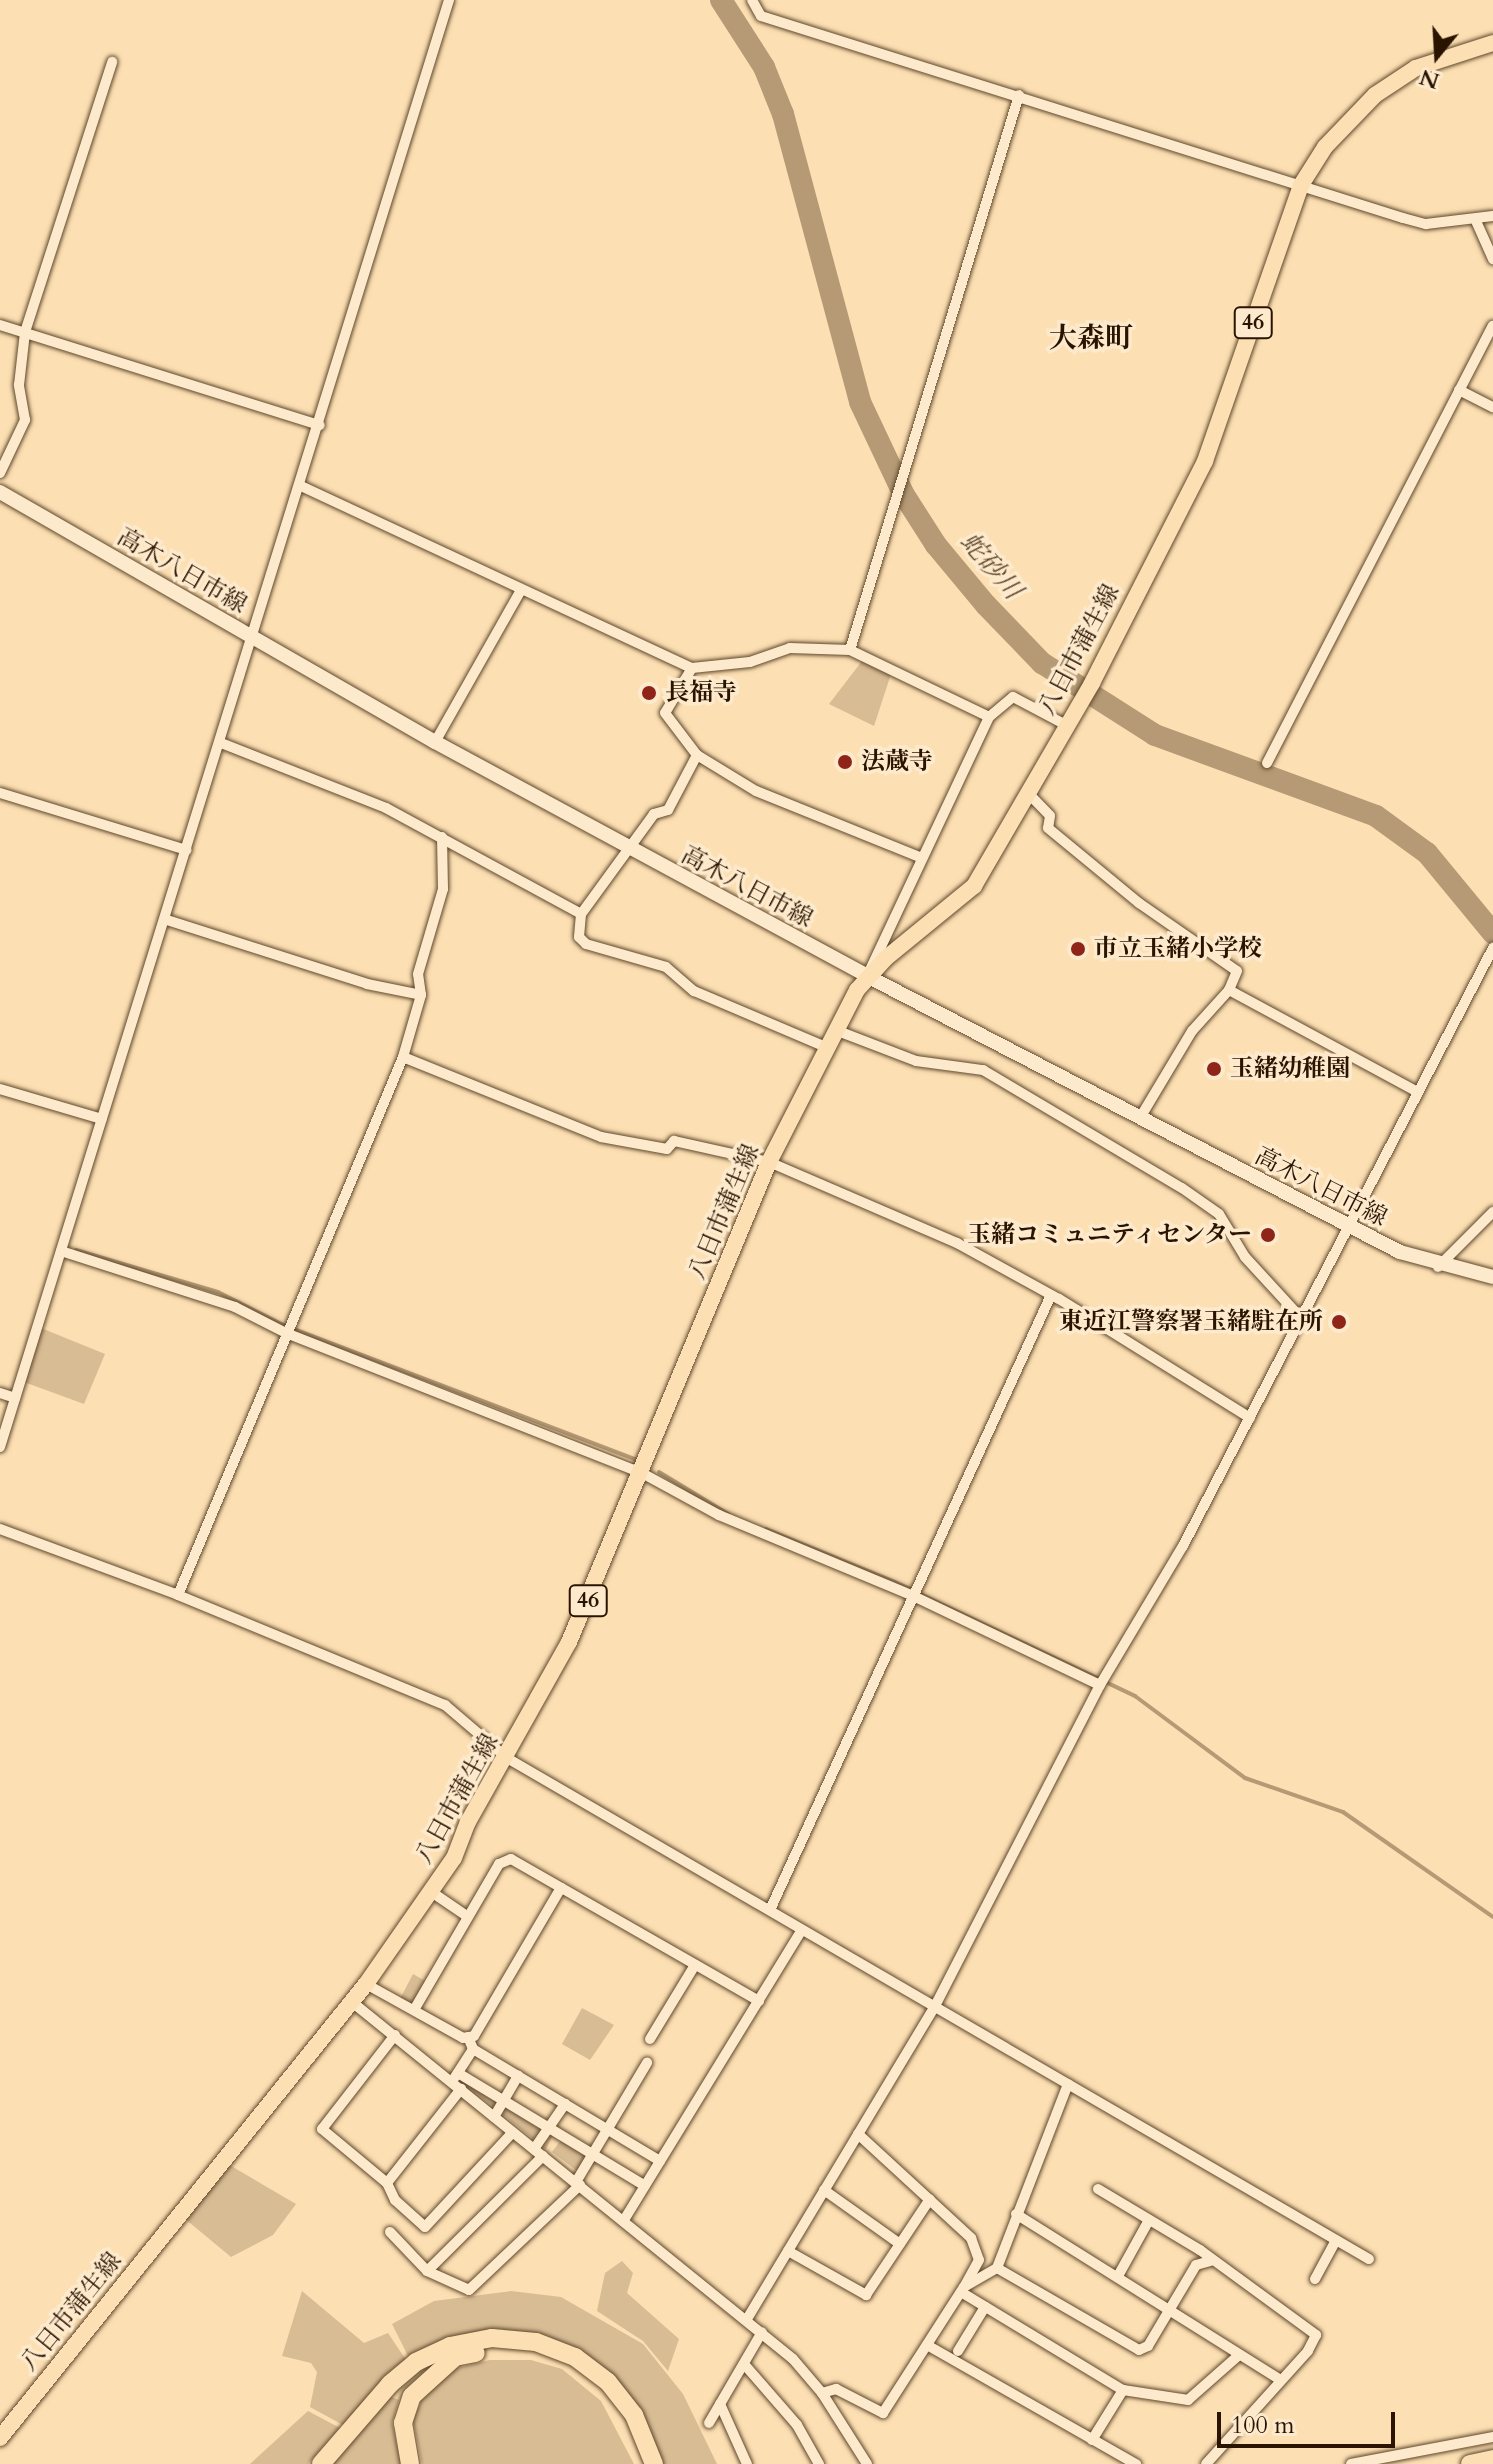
<!DOCTYPE html>
<meta charset="utf-8">
<style>
body{margin:0}
#map{position:relative;width:1493px;height:2464px;overflow:hidden;background:#fcdfb2;font-family:Cardo,"Noto Serif JP",serif}
div>[style]{position:absolute}
[style*='--x']{left:calc(var(--x)*1px);top:calc(var(--y)*1px);width:calc(var(--w)*1px);rotate:calc(var(--a)*1deg)}
.green>*{inset:0;background:#d8bc94}
.stream>*{height:4px;margin:-2px;padding:0 2px;transform-origin:2px;border-radius:2px;background:#b59a75}
.river>*{height:22px;margin:-11px;padding:0 11px;transform-origin:11px;border-radius:11px;background:#b59a75}
.roads{filter:drop-shadow(0 0 2px #5e472c) drop-shadow(0 0 2px #5e472c)}
.minor>*{height:10px;margin:-5px;padding:0 5px;transform-origin:5px;border-radius:5px;background:#fdeacd}
.secondary>*{height:14px;margin:-7px;padding:0 7px;transform-origin:7px;border-radius:7px;background:#fdeacd}
.primary>*{height:16px;margin:-8px;padding:0 8px;transform-origin:8px;border-radius:8px;background:#fcdfb2}
.motorway>*{height:18px;margin:-9px;padding:0 9px;transform-origin:9px;border-radius:9px;background:#fcdfb2}
.dots>*{width:22px;height:22px;translate:-50% -50%;box-sizing:border-box;border:4px solid #fdeacd;border-radius:50%}
span{translate:-50% -50%;white-space:nowrap;text-align:center;line-height:1.15;-webkit-text-stroke:7px #fdeacd;paint-order:stroke}
.shield-label span{padding:2px 6px;background:#fdeacd;border:2px solid;border-radius:6px;-webkit-text-stroke-width:0}
.shield-label{font-size:22px;color:#2a1400;font-weight:700}
.street-label{font-size:24px;color:#2a1400}
.poi-label{font-size:24px;color:#2a1400;font-weight:700}
.left{translate:0 -50%;text-align:left}
.right{translate:-100% -50%;text-align:right}
.water-label{font-size:26px;color:#624a2f;font-style:italic}
.quarter-label{font-size:28px;color:#2a1400;font-weight:700}
.north{position:absolute;left:1397px;top:16px;width:80px;height:80px;-webkit-text-stroke:6px #fdeacd;paint-order:stroke;rotate:198deg;font-size:22px;font-weight:700;line-height:32px;text-align:center;color:#2a1400}
.north::after{content:'';display:block;margin:auto;width:28px;height:36px;background:#2a1400;clip-path:polygon(50% 0,100% 100%,50% 72%,0 100%)}
.scale{position:absolute;left:1217px;top:2412px;width:178px;height:36px;box-sizing:border-box;border:4px solid #2a1400;border-top:0;padding-left:10px;font-size:24px;line-height:28px;white-space:nowrap;color:#2a1400;-webkit-text-stroke:6px #fdeacd;paint-order:stroke}
</style>
<div id="map">
<div class="green">
<div style="clip-path:polygon(862px 661px,891px 674px,874px 726px,829px 704px)"></div>
<div style="clip-path:polygon(41px 1328px,105px 1354px,84px 1404px,24px 1382px)"></div>
<div style="clip-path:polygon(413px 1974px,429px 1983px,417px 2010px,400px 1999px)"></div>
<div style="clip-path:polygon(582px 2008px,614px 2025px,590px 2060px,562px 2044px)"></div>
<div style="clip-path:polygon(470px 2083px,553px 2135px,546px 2149px,470px 2088px)"></div>
<div style="clip-path:polygon(561px 2140px,595px 2162px,585px 2177px,552px 2152px)"></div>
<div style="clip-path:polygon(226px 2163px,296px 2204px,273px 2235px,231px 2257px,184px 2218px)"></div>
<div style="clip-path:polygon(622px 2261px,633px 2273px,627px 2293px,679px 2339px,668px 2371px,643px 2341px,597px 2311px,605px 2273px)"></div>
<div style="clip-path:polygon(302px 2291px,364px 2343px,388px 2333px,406px 2360px,343px 2425px,310px 2407px,317px 2372px,311px 2363px,282px 2356px)"></div>
<div style="clip-path:polygon(511px 2291px,561px 2297px,643px 2344px,683px 2394px,717px 2464px,661px 2464px,642px 2422px,548px 2339px,500px 2329px,458px 2335px,409px 2358px,392px 2324px,434px 2301px)"></div>
<div style="clip-path:polygon(490px 2360px,531px 2360px,562px 2369px,601px 2401px,634px 2464px,422px 2464px,413px 2420px,424px 2395px,449px 2370px)"></div>
<div style="clip-path:polygon(389px 2396px,399px 2400px,392px 2423px,401px 2464px,332px 2464px)"></div>
<div style="clip-path:polygon(308px 2411px,340px 2428px,308px 2464px,250px 2464px)"></div>
</div>
<div class="stream">
<div style="--x:76;--y:1250;--w:148;--a:16.5"></div>
<div style="--x:218;--y:1292;--w:71;--a:26.9"></div>
<div style="--x:281;--y:1324;--w:383;--a:20.9"></div>
<div style="--x:659;--y:1472;--w:81;--a:31.3"></div>
<div style="--x:766;--y:1529;--w:139;--a:22.3"></div>
<div style="--x:895;--y:1582;--w:266;--a:25.4"></div>
<div style="--x:1135;--y:1696;--w:137;--a:36.7"></div>
<div style="--x:1245;--y:1778;--w:104;--a:19.1"></div>
<div style="--x:1343;--y:1812;--w:183;--a:35"></div>
</div>
<div class="river">
<div style="--x:721;--y:0;--w:80;--a:57.3"></div>
<div style="--x:764;--y:67;--w:51;--a:68"></div>
<div style="--x:783;--y:114;--w:298;--a:75"></div>
<div style="--x:860;--y:402;--w:103;--a:64.7"></div>
<div style="--x:904;--y:495;--w:59;--a:57.4"></div>
<div style="--x:936;--y:545;--w:78;--a:50.2"></div>
<div style="--x:986;--y:605;--w:81;--a:46"></div>
<div style="--x:1042;--y:663;--w:134;--a:32.5"></div>
<div style="--x:1155;--y:735;--w:235;--a:20.1"></div>
<div style="--x:1376;--y:816;--w:63;--a:36"></div>
<div style="--x:1427;--y:853;--w:104;--a:50.5"></div>
</div>
<div class="roads">
<div class="minor">
<div style="--x:752;--y:0;--w:18;--a:61"></div>
<div style="--x:761;--y:16;--w:673;--a:17.47"></div>
<div style="--x:1403;--y:218;--w:24;--a:15"></div>
<div style="--x:1426;--y:224;--w:67;--a:-6.8"></div>
<div style="--x:1476;--y:221;--w:42;--a:65.9"></div>
<div style="--x:0;--y:325;--w:335;--a:17.4"></div>
<div style="--x:1459;--y:390;--w:38;--a:27"></div>
<div style="--x:0;--y:473;--w:59;--a:-64.7"></div>
<div style="--x:25;--y:420;--w:36;--a:-100"></div>
<div style="--x:19;--y:385;--w:53;--a:-83.5"></div>
<div style="--x:25;--y:332;--w:284;--a:-72.1"></div>
<div style="--x:301;--y:486;--w:431;--a:25"></div>
<div style="--x:692;--y:668;--w:58;--a:-5.9"></div>
<div style="--x:750;--y:662;--w:42;--a:-19.3"></div>
<div style="--x:790;--y:648;--w:60;--a:1.9"></div>
<div style="--x:850;--y:650;--w:154;--a:25.7"></div>
<div style="--x:850;--y:650;--w:580;--a:-73.06"></div>
<div style="--x:692;--y:668;--w:52;--a:121"></div>
<div style="--x:665;--y:713;--w:53;--a:52.7"></div>
<div style="--x:697;--y:755;--w:69;--a:31.4"></div>
<div style="--x:756;--y:791;--w:176;--a:22"></div>
<div style="--x:435;--y:742;--w:172;--a:-60.5"></div>
<div style="--x:221;--y:743;--w:177;--a:21.5"></div>
<div style="--x:386;--y:808;--w:222;--a:28.5"></div>
<div style="--x:697;--y:755;--w:62;--a:117.8"></div>
<div style="--x:668;--y:810;--w:15;--a:164"></div>
<div style="--x:654;--y:814;--w:124;--a:126.1"></div>
<div style="--x:581;--y:914;--w:23;--a:95"></div>
<div style="--x:579;--y:937;--w:10;--a:45"></div>
<div style="--x:586;--y:944;--w:83;--a:16"></div>
<div style="--x:666;--y:967;--w:37;--a:41"></div>
<div style="--x:694;--y:991;--w:146;--a:23"></div>
<div style="--x:1267;--y:763;--w:492;--a:-62.7"></div>
<div style="--x:0;--y:793;--w:195;--a:17"></div>
<div style="--x:1029;--y:794;--w:30;--a:46"></div>
<div style="--x:1050;--y:816;--w:12;--a:99"></div>
<div style="--x:1048;--y:828;--w:118;--a:39.5"></div>
<div style="--x:1139;--y:903;--w:119;--a:34.8"></div>
<div style="--x:1237;--y:971;--w:21;--a:113"></div>
<div style="--x:1229;--y:990;--w:55;--a:132.1"></div>
<div style="--x:1192;--y:1031;--w:101;--a:120.9"></div>
<div style="--x:167;--y:920;--w:210;--a:17.7"></div>
<div style="--x:367;--y:984;--w:55;--a:11.5"></div>
<div style="--x:870;--y:970;--w:280;--a:-64.8"></div>
<div style="--x:989;--y:717;--w:31;--a:-40"></div>
<div style="--x:1013;--y:697;--w:60;--a:27.8"></div>
<div style="--x:1229;--y:990;--w:215;--a:28.4"></div>
<div style="--x:838;--y:1031;--w:84;--a:21"></div>
<div style="--x:916;--y:1061;--w:68;--a:7.7"></div>
<div style="--x:983;--y:1070;--w:231;--a:30.7"></div>
<div style="--x:1182;--y:1188;--w:45;--a:35.1"></div>
<div style="--x:1219;--y:1214;--w:50;--a:58.8"></div>
<div style="--x:1245;--y:1257;--w:81;--a:47.5"></div>
<div style="--x:403;--y:1057;--w:214;--a:22"></div>
<div style="--x:601;--y:1137;--w:67;--a:10.3"></div>
<div style="--x:667;--y:1149;--w:11;--a:-49"></div>
<div style="--x:674;--y:1141;--w:97;--a:12.5"></div>
<div style="--x:769;--y:1162;--w:205;--a:23.3"></div>
<div style="--x:957;--y:1243;--w:116;--a:28.8"></div>
<div style="--x:1059;--y:1299;--w:225;--a:31.9"></div>
<div style="--x:0;--y:1089;--w:106;--a:16.4"></div>
<div style="--x:61;--y:1251;--w:183;--a:17.8"></div>
<div style="--x:235;--y:1307;--w:57;--a:27"></div>
<div style="--x:286;--y:1333;--w:383;--a:21.5"></div>
<div style="--x:642;--y:1473;--w:88;--a:28.6"></div>
<div style="--x:719;--y:1515;--w:208;--a:22.6"></div>
<div style="--x:911;--y:1595;--w:209;--a:25.5"></div>
<div style="--x:1438;--y:1267;--w:78;--a:-45"></div>
<div style="--x:0;--y:1393;--w:16;--a:18"></div>
<div style="--x:0;--y:1447;--w:1515;--a:-72.76"></div>
<div style="--x:0;--y:1529;--w:190;--a:20.3"></div>
<div style="--x:178;--y:1595;--w:289;--a:22.4"></div>
<div style="--x:445;--y:1705;--w:82;--a:40.5"></div>
<div style="--x:507;--y:1758;--w:997;--a:30.17"></div>
<div style="--x:178;--y:1595;--w:583;--a:-67.3"></div>
<div style="--x:403;--y:1057;--w:65;--a:-73.8"></div>
<div style="--x:421;--y:995;--w:21;--a:-98"></div>
<div style="--x:418;--y:974;--w:89;--a:-73.6"></div>
<div style="--x:443;--y:889;--w:52;--a:-91.1"></div>
<div style="--x:433;--y:1893;--w:42;--a:34.4"></div>
<div style="--x:770;--y:1910;--w:676;--a:-65.44"></div>
<div style="--x:366;--y:1984;--w:111;--a:29.1"></div>
<div style="--x:463;--y:2038;--w:11;--a:-10"></div>
<div style="--x:474;--y:2036;--w:172;--a:-59.6"></div>
<div style="--x:352;--y:2002;--w:567;--a:38.99"></div>
<div style="--x:793;--y:2359;--w:45;--a:49.5"></div>
<div style="--x:822;--y:2393;--w:84;--a:57.6"></div>
<div style="--x:414;--y:2010;--w:169;--a:-59.8"></div>
<div style="--x:499;--y:1864;--w:13;--a:-23"></div>
<div style="--x:511;--y:1859;--w:286;--a:29.8"></div>
<div style="--x:395;--y:2035;--w:119;--a:127.8"></div>
<div style="--x:322;--y:2129;--w:85;--a:39.7"></div>
<div style="--x:387;--y:2183;--w:120;--a:-51.8"></div>
<div style="--x:468;--y:2037;--w:13;--a:67"></div>
<div style="--x:473;--y:2049;--w:218;--a:30.9"></div>
<div style="--x:650;--y:2039;--w:87;--a:-58.7"></div>
<div style="--x:458;--y:2073;--w:218;--a:31.1"></div>
<div style="--x:455;--y:2077;--w:33;--a:-57"></div>
<div style="--x:494;--y:2117;--w:48;--a:-59.7"></div>
<div style="--x:858;--y:2134;--w:154;--a:42.6"></div>
<div style="--x:971;--y:2238;--w:23;--a:70"></div>
<div style="--x:979;--y:2260;--w:29;--a:119"></div>
<div style="--x:534;--y:2149;--w:55;--a:-55.4"></div>
<div style="--x:543;--y:2156;--w:163;--a:135.2"></div>
<div style="--x:427;--y:2271;--w:46;--a:24.3"></div>
<div style="--x:469;--y:2290;--w:153;--a:-43.4"></div>
<div style="--x:576;--y:2182;--w:139;--a:-59.2"></div>
<div style="--x:387;--y:2183;--w:19;--a:65"></div>
<div style="--x:395;--y:2200;--w:40;--a:42"></div>
<div style="--x:425;--y:2227;--w:129;--a:-47.2"></div>
<div style="--x:1098;--y:2189;--w:119;--a:30.9"></div>
<div style="--x:1200;--y:2250;--w:144;--a:36.2"></div>
<div style="--x:1316;--y:2335;--w:18;--a:117"></div>
<div style="--x:1308;--y:2351;--w:152;--a:132.1"></div>
<div style="--x:824;--y:2190;--w:93;--a:35.4"></div>
<div style="--x:1016;--y:2214;--w:310;--a:32.1"></div>
<div style="--x:624;--y:2220;--w:340;--a:-58.5"></div>
<div style="--x:390;--y:2232;--w:54;--a:46.5"></div>
<div style="--x:788;--y:2251;--w:90;--a:29.4"></div>
<div style="--x:866;--y:2295;--w:115;--a:-56.3"></div>
<div style="--x:997;--y:2268;--w:197;--a:-68.9"></div>
<div style="--x:1118;--y:2276;--w:64;--a:-61"></div>
<div style="--x:1315;--y:2279;--w:44;--a:-61.7"></div>
<div style="--x:961;--y:2292;--w:189;--a:31.2"></div>
<div style="--x:1123;--y:2390;--w:66;--a:8.7"></div>
<div style="--x:1188;--y:2400;--w:68;--a:-41.4"></div>
<div style="--x:747;--y:2319;--w:365;--a:-59"></div>
<div style="--x:935;--y:2006;--w:361;--a:-62.8"></div>
<div style="--x:1100;--y:1685;--w:162;--a:-59.2"></div>
<div style="--x:1183;--y:1546;--w:674;--a:-62.6"></div>
<div style="--x:927;--y:2345;--w:241;--a:29.7"></div>
<div style="--x:958;--y:2351;--w:52;--a:-58.5"></div>
<div style="--x:744;--y:2364;--w:81;--a:49"></div>
<div style="--x:797;--y:2425;--w:45;--a:60.6"></div>
<div style="--x:822;--y:2393;--w:15;--a:-16"></div>
<div style="--x:836;--y:2389;--w:53;--a:27.1"></div>
<div style="--x:883;--y:2413;--w:150;--a:-57.3"></div>
<div style="--x:964;--y:2287;--w:38;--a:-30"></div>
<div style="--x:997;--y:2268;--w:164;--a:30"></div>
<div style="--x:1139;--y:2350;--w:10;--a:-24"></div>
<div style="--x:1148;--y:2346;--w:94;--a:-59.3"></div>
<div style="--x:1196;--y:2265;--w:15;--a:-16"></div>
<div style="--x:720;--y:2404;--w:66;--a:65.8"></div>
<div style="--x:709;--y:2423;--w:105;--a:-59.8"></div>
<div style="--x:1092;--y:2440;--w:59;--a:-58.2"></div>
<div style="--x:1351;--y:2464;--w:145;--a:-10.8"></div>
</div>
<div class="secondary">
<div style="--x:0;--y:492;--w:502;--a:29.89"></div>
<div style="--x:435;--y:742;--w:491;--a:28.4"></div>
<div style="--x:867;--y:976;--w:600;--a:27.38"></div>
<div style="--x:1400;--y:1252;--w:96;--a:15"></div>
</div>
<div class="primary">
<div style="--x:0;--y:2438;--w:583;--a:-51.13"></div>
<div style="--x:366;--y:1984;--w:154;--a:-55.1"></div>
<div style="--x:454;--y:1858;--w:39;--a:-69"></div>
<div style="--x:468;--y:1822;--w:206;--a:-60.7"></div>
<div style="--x:569;--y:1642;--w:520;--a:-67.38"></div>
<div style="--x:769;--y:1162;--w:193;--a:-62.9"></div>
<div style="--x:857;--y:990;--w:43;--a:-47.8"></div>
<div style="--x:886;--y:958;--w:114;--a:-39.3"></div>
<div style="--x:974;--y:886;--w:235;--a:-59.8"></div>
<div style="--x:1092;--y:683;--w:249;--a:-63"></div>
<div style="--x:1205;--y:461;--w:292;--a:-70.8"></div>
<div style="--x:1301;--y:185;--w:45;--a:-57.7"></div>
<div style="--x:1325;--y:147;--w:72;--a:-46.1"></div>
<div style="--x:1375;--y:95;--w:49;--a:-33.4"></div>
<div style="--x:1416;--y:68;--w:81;--a:-18"></div>
</div>
<div class="motorway">
<div style="--x:321;--y:2464;--w:106;--a:-49.2"></div>
<div style="--x:390;--y:2384;--w:34;--a:-40"></div>
<div style="--x:416;--y:2362;--w:38;--a:-25"></div>
<div style="--x:450;--y:2346;--w:43;--a:-10.8"></div>
<div style="--x:492;--y:2338;--w:44;--a:5.2"></div>
<div style="--x:536;--y:2342;--w:42;--a:21"></div>
<div style="--x:575;--y:2357;--w:41;--a:37.1"></div>
<div style="--x:608;--y:2382;--w:42;--a:51.8"></div>
<div style="--x:634;--y:2415;--w:53;--a:67.8"></div>
<div style="--x:410;--y:2464;--w:42;--a:-99.7"></div>
<div style="--x:403;--y:2423;--w:28;--a:-72"></div>
<div style="--x:412;--y:2396;--w:58;--a:-42.2"></div>
<div style="--x:455;--y:2357;--w:21;--a:-11"></div>
<div style="--x:1470;--y:2464;--w:24;--a:-12"></div>
</div>
</div>
<div class="dots">
<div style="left:649px;top:693px;background:#8f2418"></div>
<div style="left:845px;top:762px;background:#8f2418"></div>
<div style="left:1078px;top:949px;background:#8f2418"></div>
<div style="left:1214px;top:1069px;background:#8f2418"></div>
<div style="left:1268px;top:1235px;background:#8f2418"></div>
<div style="left:1339px;top:1322px;background:#8f2418"></div>
</div>
<div class="shield-label">
<span style="left:1253px;top:323px">46</span>
<span style="left:588px;top:1601px">46</span>
</div>
<div class="street-label">
<span style="left:182px;top:571px;rotate:30deg">高木八日市線</span>
<span style="left:1079px;top:650px;rotate:-62deg">八日市蒲生線</span>
<span style="left:747px;top:887px;rotate:28deg">高木八日市線</span>
<span style="left:1321px;top:1187px;rotate:27deg">高木八日市線</span>
<span style="left:724px;top:1212px;rotate:-67deg">八日市蒲生線</span>
<span style="left:457px;top:1799px;rotate:-61deg">八日市蒲生線</span>
<span style="left:71px;top:2312px;rotate:-51deg">八日市蒲生線</span>
</div>
<div class="poi-label">
<span class="left" style="left:665px;top:693px">長福寺</span>
<span class="left" style="left:861px;top:762px">法蔵寺</span>
<span class="left" style="left:1094px;top:949px">市立玉緒小学校</span>
<span class="left" style="left:1230px;top:1069px">玉緒幼稚園</span>
<span class="right" style="left:1252px;top:1235px">玉緒コミュニティセンター</span>
<span class="right" style="left:1323px;top:1322px">東近江警察署玉緒駐在所</span>
</div>
<div class="water-label">
<span style="left:991px;top:566px;rotate:49deg">蛇砂川</span>
</div>
<div class="quarter-label">
<span style="left:1091px;top:338px">大森町</span>
</div>
<div class="north">N</div>
<div class="scale">100 m</div>
</div>
